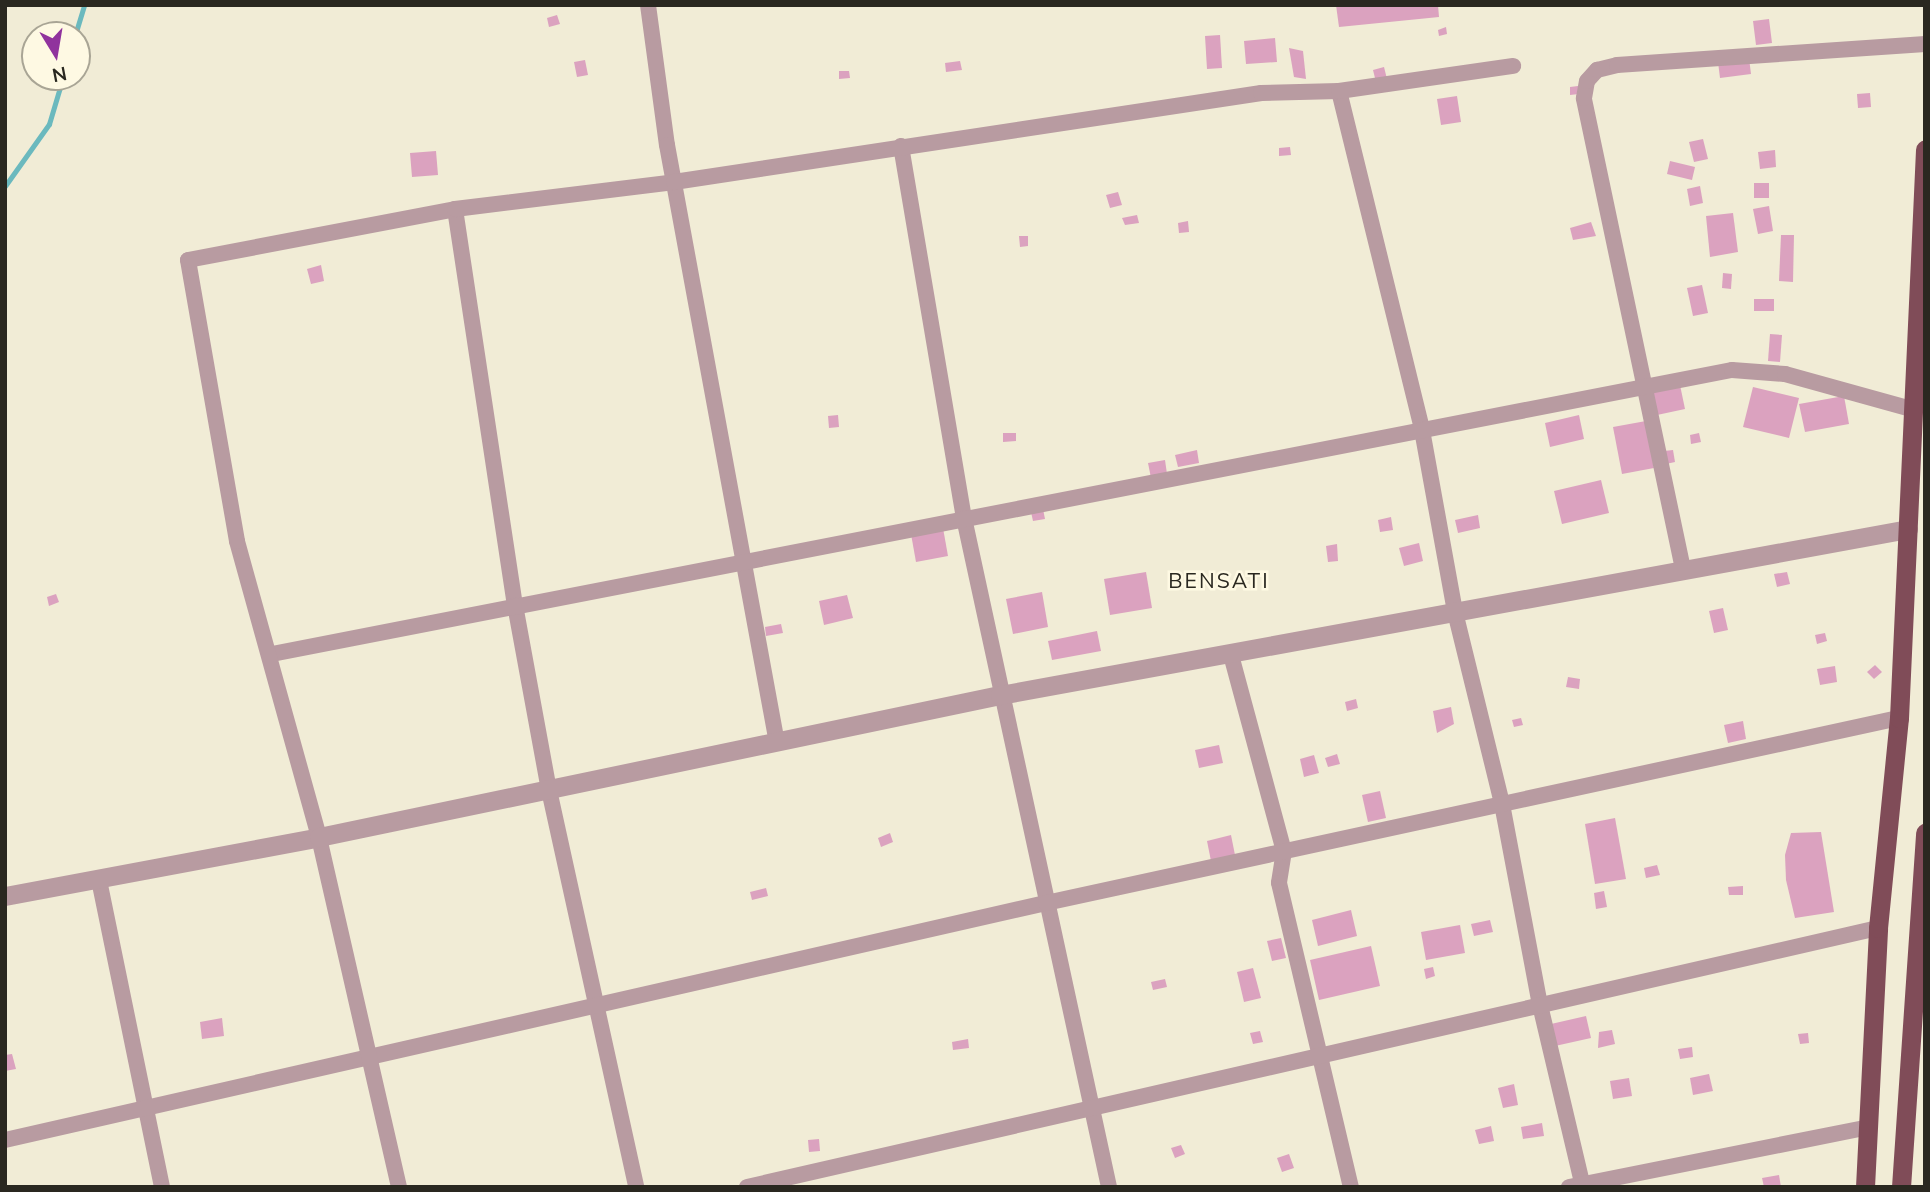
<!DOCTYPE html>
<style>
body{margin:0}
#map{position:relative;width:1930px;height:1192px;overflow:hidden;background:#f1ecd6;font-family:Mulish,sans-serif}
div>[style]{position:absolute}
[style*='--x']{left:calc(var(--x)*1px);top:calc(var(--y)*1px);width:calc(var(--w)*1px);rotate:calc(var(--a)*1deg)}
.stream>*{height:5px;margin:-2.5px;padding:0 2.5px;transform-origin:2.5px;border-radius:2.5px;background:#6bb9be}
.building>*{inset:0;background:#dba2bf}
.minor>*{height:16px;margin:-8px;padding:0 8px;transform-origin:8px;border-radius:8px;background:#b89ba1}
.tertiary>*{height:19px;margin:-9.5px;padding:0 9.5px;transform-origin:9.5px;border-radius:9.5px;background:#b89ba1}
.trunk>*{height:19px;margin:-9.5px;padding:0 9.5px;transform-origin:9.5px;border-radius:9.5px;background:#804c58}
span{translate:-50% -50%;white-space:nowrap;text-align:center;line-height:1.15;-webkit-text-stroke:5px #fef9e3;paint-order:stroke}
.quarter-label{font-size:21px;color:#2a2820;letter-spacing:2px}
.frame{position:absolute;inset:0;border:7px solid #2a2820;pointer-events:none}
.north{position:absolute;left:21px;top:21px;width:70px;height:70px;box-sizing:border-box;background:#fef9e3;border:2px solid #a9a595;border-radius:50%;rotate:169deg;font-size:19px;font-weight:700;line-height:28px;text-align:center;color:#2a2820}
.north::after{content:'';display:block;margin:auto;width:24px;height:32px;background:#90339d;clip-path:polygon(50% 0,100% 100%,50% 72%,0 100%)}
</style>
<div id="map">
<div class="stream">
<div style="--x:75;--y:35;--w:31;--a:-73"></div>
<div style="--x:5;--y:186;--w:76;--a:-54.6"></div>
<div style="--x:49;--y:124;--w:49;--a:-73.4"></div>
</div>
<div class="building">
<div style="clip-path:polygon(1336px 5px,1438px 5px,1439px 17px,1339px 27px)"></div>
<div style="clip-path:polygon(557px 15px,560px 24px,549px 27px,547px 18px)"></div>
<div style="clip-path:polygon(1769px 19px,1772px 43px,1756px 45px,1753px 21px)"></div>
<div style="clip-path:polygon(1446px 27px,1447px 34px,1439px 36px,1438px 30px)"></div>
<div style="clip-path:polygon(1220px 35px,1222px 68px,1207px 69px,1205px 36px)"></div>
<div style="clip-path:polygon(1275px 38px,1277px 62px,1246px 64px,1244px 41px)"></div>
<div style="clip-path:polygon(1289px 48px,1303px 51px,1306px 79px,1294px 77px)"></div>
<div style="clip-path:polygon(1749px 58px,1751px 74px,1720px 78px,1718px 62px)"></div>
<div style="clip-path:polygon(585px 60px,588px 75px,577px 77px,574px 62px)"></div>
<div style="clip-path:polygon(960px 61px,962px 70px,946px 72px,945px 63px)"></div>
<div style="clip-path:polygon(1384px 67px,1387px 79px,1376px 82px,1373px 70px)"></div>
<div style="clip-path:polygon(839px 71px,849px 71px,850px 78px,839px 79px)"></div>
<div style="clip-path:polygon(1578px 86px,1579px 94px,1570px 95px,1570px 87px)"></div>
<div style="clip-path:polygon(1870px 93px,1871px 107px,1858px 108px,1857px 94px)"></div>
<div style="clip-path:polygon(1457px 96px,1461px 122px,1441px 125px,1437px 99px)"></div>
<div style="clip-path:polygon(1703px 139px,1708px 159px,1694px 162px,1689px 142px)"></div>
<div style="clip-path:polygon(1290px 147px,1291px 155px,1279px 156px,1279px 148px)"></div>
<div style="clip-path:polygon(1775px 150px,1776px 167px,1760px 169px,1758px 152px)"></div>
<div style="clip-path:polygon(436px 151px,438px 175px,412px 177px,410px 153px)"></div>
<div style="clip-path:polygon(1670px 161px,1695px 167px,1692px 180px,1667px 174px)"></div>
<div style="clip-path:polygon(1754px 183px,1769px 183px,1769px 198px,1754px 198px)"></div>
<div style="clip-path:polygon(1700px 186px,1703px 203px,1690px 206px,1687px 189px)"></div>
<div style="clip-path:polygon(1118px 192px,1122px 205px,1110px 208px,1106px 195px)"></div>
<div style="clip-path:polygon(1769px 206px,1773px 231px,1758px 234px,1753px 209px)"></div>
<div style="clip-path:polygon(1733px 213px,1738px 252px,1710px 257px,1706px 216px)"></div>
<div style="clip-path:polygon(1137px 215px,1139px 223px,1125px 225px,1122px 218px)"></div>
<div style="clip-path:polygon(1188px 221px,1189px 232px,1179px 233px,1178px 223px)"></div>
<div style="clip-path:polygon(1591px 222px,1596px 236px,1573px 240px,1570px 228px)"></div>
<div style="clip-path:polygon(1781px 235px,1794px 235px,1793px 282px,1779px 281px)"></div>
<div style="clip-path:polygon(1019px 236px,1028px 236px,1028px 246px,1020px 247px)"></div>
<div style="clip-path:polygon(321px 265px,324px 281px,311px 284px,307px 269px)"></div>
<div style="clip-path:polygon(1723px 273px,1732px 274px,1731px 289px,1722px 288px)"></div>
<div style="clip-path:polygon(1702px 285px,1708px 313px,1693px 316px,1687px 288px)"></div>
<div style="clip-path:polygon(1754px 299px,1774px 299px,1774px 311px,1754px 311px)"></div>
<div style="clip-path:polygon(1770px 334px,1782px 335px,1780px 362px,1768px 361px)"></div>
<div style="clip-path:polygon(1680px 385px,1685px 409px,1657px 415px,1652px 391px)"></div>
<div style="clip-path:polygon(1753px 387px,1799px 398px,1789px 438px,1743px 427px)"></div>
<div style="clip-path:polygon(1844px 396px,1849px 424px,1805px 432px,1799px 404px)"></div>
<div style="clip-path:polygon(838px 415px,839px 427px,829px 428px,828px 416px)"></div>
<div style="clip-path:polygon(1579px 415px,1584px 439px,1550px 447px,1545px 423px)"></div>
<div style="clip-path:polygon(1646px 421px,1654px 468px,1622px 474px,1613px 427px)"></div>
<div style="clip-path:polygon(1003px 433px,1016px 433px,1016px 441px,1003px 442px)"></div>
<div style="clip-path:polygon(1699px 433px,1701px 442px,1691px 444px,1690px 435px)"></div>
<div style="clip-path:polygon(1197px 450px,1199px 463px,1178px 467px,1175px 455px)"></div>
<div style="clip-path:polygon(1673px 450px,1675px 462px,1666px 464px,1664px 451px)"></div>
<div style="clip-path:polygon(1165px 460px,1167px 474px,1151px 478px,1148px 463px)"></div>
<div style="clip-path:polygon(1601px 480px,1609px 513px,1562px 524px,1554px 491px)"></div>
<div style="clip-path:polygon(1043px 509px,1045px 519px,1033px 521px,1031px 512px)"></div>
<div style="clip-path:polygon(1478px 515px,1480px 528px,1458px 533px,1455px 520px)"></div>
<div style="clip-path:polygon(1391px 517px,1393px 530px,1380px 532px,1378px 520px)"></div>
<div style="clip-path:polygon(943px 528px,948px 556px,916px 562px,911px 534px)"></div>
<div style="clip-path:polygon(1419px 543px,1423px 561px,1404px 566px,1399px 548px)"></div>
<div style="clip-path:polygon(1337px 544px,1338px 561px,1328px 562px,1326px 546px)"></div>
<div style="clip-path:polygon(1146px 572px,1152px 608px,1110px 615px,1104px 579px)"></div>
<div style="clip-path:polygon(1787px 572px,1790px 584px,1777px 587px,1774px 574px)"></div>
<div style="clip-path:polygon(1042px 592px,1048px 627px,1013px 634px,1006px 599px)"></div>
<div style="clip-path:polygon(56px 594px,59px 602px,49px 606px,47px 597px)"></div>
<div style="clip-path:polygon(847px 595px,853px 618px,824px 625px,819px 601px)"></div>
<div style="clip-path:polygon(1723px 608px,1728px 630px,1714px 633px,1709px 611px)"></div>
<div style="clip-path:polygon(781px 624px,783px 633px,766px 636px,765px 627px)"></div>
<div style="clip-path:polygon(1097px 631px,1101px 651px,1052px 660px,1048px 641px)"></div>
<div style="clip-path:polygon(1825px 633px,1827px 641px,1817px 644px,1815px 635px)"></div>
<div style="clip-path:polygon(1875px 665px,1882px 672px,1874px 679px,1867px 672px)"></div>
<div style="clip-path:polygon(1835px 666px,1837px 682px,1820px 685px,1817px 669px)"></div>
<div style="clip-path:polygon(1568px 677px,1580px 679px,1579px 689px,1566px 687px)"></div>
<div style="clip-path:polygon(1356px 699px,1358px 708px,1347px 711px,1345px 702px)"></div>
<div style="clip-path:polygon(1451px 707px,1454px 724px,1437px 733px,1433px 711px)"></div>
<div style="clip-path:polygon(1521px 718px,1523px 725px,1514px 727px,1512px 720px)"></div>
<div style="clip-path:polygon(1743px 721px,1746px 739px,1728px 743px,1724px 725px)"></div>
<div style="clip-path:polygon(1219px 745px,1223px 763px,1199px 768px,1195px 750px)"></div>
<div style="clip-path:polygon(1337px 754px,1340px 764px,1328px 767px,1325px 758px)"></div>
<div style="clip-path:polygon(1314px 755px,1319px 773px,1304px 777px,1300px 759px)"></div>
<div style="clip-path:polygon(1380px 791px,1386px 818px,1368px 822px,1362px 795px)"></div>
<div style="clip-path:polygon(1615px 818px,1626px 879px,1595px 884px,1585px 824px)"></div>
<div style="clip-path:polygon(1821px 832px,1834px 912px,1795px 918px,1786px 880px,1785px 855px,1791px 833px)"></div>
<div style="clip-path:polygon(890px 833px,893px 842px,881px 847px,878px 838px)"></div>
<div style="clip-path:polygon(1231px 835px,1235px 855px,1211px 861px,1207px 841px)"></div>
<div style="clip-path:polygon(1657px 865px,1660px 875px,1646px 878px,1644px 868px)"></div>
<div style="clip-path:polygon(1743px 886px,1743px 895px,1729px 895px,1728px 887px)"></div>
<div style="clip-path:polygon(766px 888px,768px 896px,752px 900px,750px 892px)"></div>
<div style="clip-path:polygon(1604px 891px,1607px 907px,1596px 909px,1594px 893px)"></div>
<div style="clip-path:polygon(1351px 910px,1357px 936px,1318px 946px,1312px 920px)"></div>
<div style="clip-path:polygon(1490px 920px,1493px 932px,1474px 936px,1471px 924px)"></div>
<div style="clip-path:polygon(1460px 925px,1465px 953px,1426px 960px,1421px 932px)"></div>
<div style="clip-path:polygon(1281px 938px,1286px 958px,1272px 961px,1267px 941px)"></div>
<div style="clip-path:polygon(1371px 946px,1380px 986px,1319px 1000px,1310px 960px)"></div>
<div style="clip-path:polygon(1433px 967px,1435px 976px,1426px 979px,1424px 969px)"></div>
<div style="clip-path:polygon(1253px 968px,1261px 998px,1244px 1002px,1237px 972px)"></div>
<div style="clip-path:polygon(1165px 979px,1167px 987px,1153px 990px,1151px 982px)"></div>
<div style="clip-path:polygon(1586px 1016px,1591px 1038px,1555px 1046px,1551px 1024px)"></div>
<div style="clip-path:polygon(222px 1018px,224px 1036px,202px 1039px,200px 1022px)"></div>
<div style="clip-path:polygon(1612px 1030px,1615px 1044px,1598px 1048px,1599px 1032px)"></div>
<div style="clip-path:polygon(1260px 1031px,1263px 1042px,1253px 1044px,1250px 1033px)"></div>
<div style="clip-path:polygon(1808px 1033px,1809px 1043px,1800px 1044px,1798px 1034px)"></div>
<div style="clip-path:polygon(968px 1039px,969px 1048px,953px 1050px,952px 1042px)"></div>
<div style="clip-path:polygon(1692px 1047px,1693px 1057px,1680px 1059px,1678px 1049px)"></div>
<div style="clip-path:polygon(12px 1054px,16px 1069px,5px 1071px,5px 1055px)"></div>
<div style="clip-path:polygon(1709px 1074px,1713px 1091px,1693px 1095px,1690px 1078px)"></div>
<div style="clip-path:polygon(1629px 1078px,1632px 1096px,1613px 1099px,1610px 1081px)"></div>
<div style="clip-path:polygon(1514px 1084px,1518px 1105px,1503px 1108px,1498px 1088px)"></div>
<div style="clip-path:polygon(1542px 1123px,1544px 1136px,1523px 1139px,1521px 1127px)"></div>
<div style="clip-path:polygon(1491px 1126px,1494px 1141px,1479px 1144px,1475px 1130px)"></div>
<div style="clip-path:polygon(819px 1139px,820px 1151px,809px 1152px,808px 1140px)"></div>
<div style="clip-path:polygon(1181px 1145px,1185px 1154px,1175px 1158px,1171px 1148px)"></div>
<div style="clip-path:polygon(1289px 1154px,1294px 1168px,1282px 1172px,1277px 1158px)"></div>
<div style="clip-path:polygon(1779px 1175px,1781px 1187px,1764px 1187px,1762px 1178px)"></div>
</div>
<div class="minor">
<div style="--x:648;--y:5;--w:141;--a:82.3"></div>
<div style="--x:667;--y:145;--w:608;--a:79.58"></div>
<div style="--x:1339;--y:91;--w:349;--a:76.2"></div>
<div style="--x:1422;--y:430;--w:185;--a:79.7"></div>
<div style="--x:1455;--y:612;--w:198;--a:76.2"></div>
<div style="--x:1502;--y:804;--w:205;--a:79.3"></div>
<div style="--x:1540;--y:1005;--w:187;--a:76.7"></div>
<div style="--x:901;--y:146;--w:377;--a:80.4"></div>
<div style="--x:964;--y:518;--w:685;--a:77.77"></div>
<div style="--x:455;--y:209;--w:401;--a:81.4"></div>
<div style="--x:515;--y:605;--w:188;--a:79.6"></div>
<div style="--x:549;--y:790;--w:406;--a:77.6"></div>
<div style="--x:1683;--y:569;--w:481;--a:-101.9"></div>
<div style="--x:1584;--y:98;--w:17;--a:-80"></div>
<div style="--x:1587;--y:81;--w:15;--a:-48"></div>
<div style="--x:1597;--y:70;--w:21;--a:-14"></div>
<div style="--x:1617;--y:65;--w:309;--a:-3.9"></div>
<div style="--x:272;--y:654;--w:1487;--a:-11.01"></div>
<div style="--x:1732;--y:370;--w:53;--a:4.3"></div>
<div style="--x:1785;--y:374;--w:131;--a:15.5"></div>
<div style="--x:1231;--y:655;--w:203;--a:74.9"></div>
<div style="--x:1284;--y:851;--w:32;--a:99"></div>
<div style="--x:1279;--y:883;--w:312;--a:76.7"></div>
<div style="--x:99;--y:880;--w:313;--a:78.4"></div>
<div style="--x:5;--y:1140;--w:1068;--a:-12.83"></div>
<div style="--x:1046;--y:903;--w:873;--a:-12.24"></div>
<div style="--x:399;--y:1187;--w:359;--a:-102.9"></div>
<div style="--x:319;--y:837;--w:307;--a:-105.5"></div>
<div style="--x:237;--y:541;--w:285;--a:-99.9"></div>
<div style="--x:188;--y:260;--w:272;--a:-10.8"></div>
<div style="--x:455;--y:209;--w:221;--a:-7"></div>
<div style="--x:674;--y:182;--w:594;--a:-8.62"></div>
<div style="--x:1261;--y:93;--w:78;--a:-1.5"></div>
<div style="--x:1339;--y:91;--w:176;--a:-8.2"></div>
<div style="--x:747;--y:1187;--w:1160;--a:-12.9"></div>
<div style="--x:1569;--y:1187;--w:305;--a:-11.3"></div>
</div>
<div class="tertiary">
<div style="--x:5;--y:896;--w:319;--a:-10.6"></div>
<div style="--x:319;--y:837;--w:696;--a:-11.78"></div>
<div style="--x:1000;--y:695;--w:923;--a:-10.36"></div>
</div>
<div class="trunk">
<div style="--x:1865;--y:1187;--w:259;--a:-87.1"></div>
<div style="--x:1878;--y:928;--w:211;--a:-84.3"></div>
<div style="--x:1899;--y:718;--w:569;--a:-87.38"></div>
<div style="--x:1901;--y:1187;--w:355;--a:-86.1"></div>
</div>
<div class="quarter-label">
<span style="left:1219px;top:580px">BENSATI</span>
</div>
<div class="frame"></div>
<div class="north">N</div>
</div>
